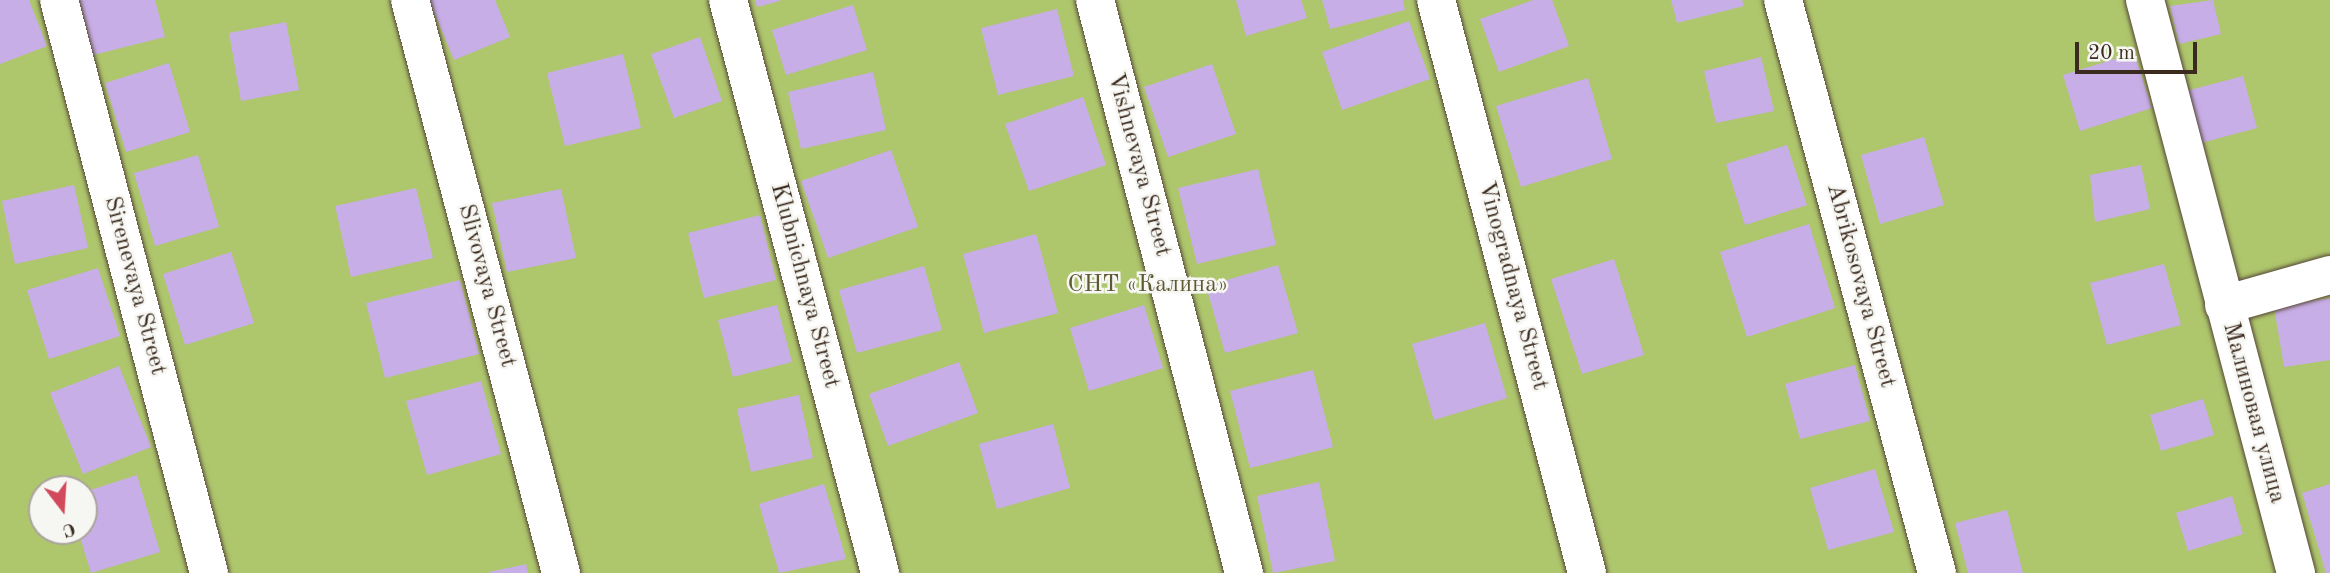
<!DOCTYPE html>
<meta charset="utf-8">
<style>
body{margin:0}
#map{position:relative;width:2330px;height:573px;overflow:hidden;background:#f1e4cc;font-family:"Old Standard TT",serif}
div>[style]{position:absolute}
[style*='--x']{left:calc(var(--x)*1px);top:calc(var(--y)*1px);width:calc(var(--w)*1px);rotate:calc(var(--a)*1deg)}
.green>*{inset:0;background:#aec66c}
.building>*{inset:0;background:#c8aee7}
.roads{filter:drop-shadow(0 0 2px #564638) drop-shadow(0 0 2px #564638)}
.minor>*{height:38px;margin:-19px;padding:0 19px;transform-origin:19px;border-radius:19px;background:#fff}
span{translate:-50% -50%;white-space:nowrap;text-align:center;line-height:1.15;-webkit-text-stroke:5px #f6f6f2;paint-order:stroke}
.street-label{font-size:24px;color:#3b2a1e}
.park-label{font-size:24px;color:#5e5935}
.north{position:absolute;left:28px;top:475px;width:70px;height:70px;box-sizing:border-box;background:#f6f6f2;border:2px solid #aba49d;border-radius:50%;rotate:163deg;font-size:19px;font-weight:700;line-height:28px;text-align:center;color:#3b2a1e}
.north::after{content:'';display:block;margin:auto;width:24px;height:32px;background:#d1495b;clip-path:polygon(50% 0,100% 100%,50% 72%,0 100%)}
.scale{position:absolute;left:2075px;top:42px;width:122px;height:32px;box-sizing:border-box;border:4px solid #3b2a1e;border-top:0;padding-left:9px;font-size:21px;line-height:24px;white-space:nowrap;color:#3b2a1e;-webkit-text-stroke:5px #f6f6f2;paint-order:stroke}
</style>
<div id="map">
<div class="green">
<div style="clip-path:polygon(evenodd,0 0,2330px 0,2330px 573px,0 573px,0 0,42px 489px,84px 489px,84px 531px,42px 531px,42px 489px)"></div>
</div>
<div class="building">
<div style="clip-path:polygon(0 0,29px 0,47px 46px,0 64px)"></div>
<div style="clip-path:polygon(79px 0,155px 0,165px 37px,93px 55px)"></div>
<div style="clip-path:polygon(429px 0,495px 0,510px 37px,454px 60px)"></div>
<div style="clip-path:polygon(755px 0,780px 0,780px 1px,757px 7px)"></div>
<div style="clip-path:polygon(1236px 0,1301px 0,1307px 18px,1246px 36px)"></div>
<div style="clip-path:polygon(1322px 0,1403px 0,1405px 10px,1330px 29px)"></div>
<div style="clip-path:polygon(1533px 0,1552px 0,1569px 46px,1499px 72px,1480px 19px)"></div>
<div style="clip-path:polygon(1671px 0,1742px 0,1744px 6px,1677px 23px)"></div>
<div style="clip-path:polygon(2213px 0,2221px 34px,2179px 44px,2170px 6px)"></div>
<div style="clip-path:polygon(853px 5px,867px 50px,786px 75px,772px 30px)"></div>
<div style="clip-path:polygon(1057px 9px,1074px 76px,998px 95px,981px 28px)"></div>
<div style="clip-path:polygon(1409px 21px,1430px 79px,1342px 110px,1322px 52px)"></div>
<div style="clip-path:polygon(286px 22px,299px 90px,241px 101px,229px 33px)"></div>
<div style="clip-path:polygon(700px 37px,722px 101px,674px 118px,651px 54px)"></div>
<div style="clip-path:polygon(2134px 53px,2152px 108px,2080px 131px,2063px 75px)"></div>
<div style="clip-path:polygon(623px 54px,641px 128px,565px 146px,547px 73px)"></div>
<div style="clip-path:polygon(1761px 57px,1774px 111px,1716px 123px,1704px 71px)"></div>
<div style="clip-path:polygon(169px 63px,190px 132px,126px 152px,105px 83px)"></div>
<div style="clip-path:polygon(1212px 64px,1236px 134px,1168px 157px,1144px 87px)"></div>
<div style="clip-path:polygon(873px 72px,886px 130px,801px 149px,788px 92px)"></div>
<div style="clip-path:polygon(2243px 76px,2257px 128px,2201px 143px,2186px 91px)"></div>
<div style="clip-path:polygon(1588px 78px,1612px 159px,1521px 187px,1496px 106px)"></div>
<div style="clip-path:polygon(1083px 97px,1106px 165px,1029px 191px,1005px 124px)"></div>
<div style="clip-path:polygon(1924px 137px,1944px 205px,1880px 224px,1861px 155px)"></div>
<div style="clip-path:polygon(1787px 145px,1807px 205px,1745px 225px,1726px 164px)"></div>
<div style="clip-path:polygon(891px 150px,918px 227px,828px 258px,801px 181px)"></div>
<div style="clip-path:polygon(198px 155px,219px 227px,155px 246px,134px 173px)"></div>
<div style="clip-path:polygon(2141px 165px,2150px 209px,2095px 222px,2090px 175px)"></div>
<div style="clip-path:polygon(1258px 169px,1276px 245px,1197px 264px,1178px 188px)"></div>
<div style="clip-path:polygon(74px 185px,88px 248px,15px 264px,2px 201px)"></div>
<div style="clip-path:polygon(416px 188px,433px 258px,351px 277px,335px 206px)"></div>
<div style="clip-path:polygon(561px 189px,576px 258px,507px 272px,492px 203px)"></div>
<div style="clip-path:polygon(760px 215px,776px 280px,704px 298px,688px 233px)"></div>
<div style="clip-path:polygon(1809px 224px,1835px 308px,1747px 337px,1720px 252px)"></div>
<div style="clip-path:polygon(1036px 234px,1058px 313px,984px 333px,963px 254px)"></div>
<div style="clip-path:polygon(231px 252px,254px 323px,185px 345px,163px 274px)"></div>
<div style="clip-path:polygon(1614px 259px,1644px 355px,1582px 374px,1551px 279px)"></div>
<div style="clip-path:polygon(2164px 264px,2181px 325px,2107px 345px,2090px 283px)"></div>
<div style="clip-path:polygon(1278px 265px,1298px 333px,1225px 353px,1206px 286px)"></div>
<div style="clip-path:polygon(924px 266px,942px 330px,857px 353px,839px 290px)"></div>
<div style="clip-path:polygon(98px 268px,120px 336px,49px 359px,27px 290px)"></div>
<div style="clip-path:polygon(460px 280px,479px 354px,385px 378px,366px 303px)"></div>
<div style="clip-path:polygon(2330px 298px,2330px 360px,2284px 367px,2274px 307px)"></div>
<div style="clip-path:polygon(777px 305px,792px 362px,733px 377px,718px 320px)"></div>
<div style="clip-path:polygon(1144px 305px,1163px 368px,1089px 391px,1070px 328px)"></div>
<div style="clip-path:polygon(1485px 323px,1507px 398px,1434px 420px,1412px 344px)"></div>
<div style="clip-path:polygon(959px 362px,978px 413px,888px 446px,869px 394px)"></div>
<div style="clip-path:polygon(1855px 365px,1870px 421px,1800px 439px,1785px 384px)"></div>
<div style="clip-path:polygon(119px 366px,151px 447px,83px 474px,50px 393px)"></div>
<div style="clip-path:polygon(1313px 370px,1333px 447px,1250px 468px,1230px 391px)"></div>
<div style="clip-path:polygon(481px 381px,501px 454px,427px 475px,406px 401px)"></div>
<div style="clip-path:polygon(799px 395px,813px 458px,751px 472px,737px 409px)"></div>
<div style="clip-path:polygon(2203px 399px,2214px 435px,2161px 451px,2150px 415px)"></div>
<div style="clip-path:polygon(1053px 424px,1070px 488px,997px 509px,979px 444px)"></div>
<div style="clip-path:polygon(1875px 469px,1894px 532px,1828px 550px,1810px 488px)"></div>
<div style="clip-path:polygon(137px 475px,160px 552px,91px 573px,78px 531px,84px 531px,84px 492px)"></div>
<div style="clip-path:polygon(1319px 482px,1335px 561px,1273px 573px,1257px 496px)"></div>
<div style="clip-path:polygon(824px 484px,846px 559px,779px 573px,759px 504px)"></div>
<div style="clip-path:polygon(2330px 484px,2330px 573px,2326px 573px,2302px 493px)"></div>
<div style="clip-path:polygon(2232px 496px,2243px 534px,2188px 551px,2176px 513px)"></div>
<div style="clip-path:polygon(2007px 510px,2023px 573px,1968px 573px,1955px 523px)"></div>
<div style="clip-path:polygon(526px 564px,528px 573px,489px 573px,489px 572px)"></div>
</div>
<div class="roads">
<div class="minor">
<div style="--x:59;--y:0;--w:592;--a:75.33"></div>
<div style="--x:410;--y:0;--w:593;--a:75.24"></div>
<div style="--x:728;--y:0;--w:593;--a:75.14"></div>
<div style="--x:1095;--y:0;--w:592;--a:75.42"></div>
<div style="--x:1436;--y:0;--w:593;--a:75.24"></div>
<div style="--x:1783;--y:0;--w:593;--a:74.96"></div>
<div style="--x:2145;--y:0;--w:593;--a:75.24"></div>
<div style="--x:2224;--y:305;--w:110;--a:-15.8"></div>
</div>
</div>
<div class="street-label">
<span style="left:1138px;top:165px;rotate:75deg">Vishnevaya Street</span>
<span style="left:134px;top:286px;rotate:75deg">Sirenevaya Street</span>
<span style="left:486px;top:286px;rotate:75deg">Slivovaya Street</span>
<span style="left:804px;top:286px;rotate:75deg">Klubnichnaya Street</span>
<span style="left:1512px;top:286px;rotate:75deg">Vinogradnaya Street</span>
<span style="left:1860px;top:286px;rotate:75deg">Abrikosovaya Street</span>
<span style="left:2253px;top:413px;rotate:75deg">Малиновая улица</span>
</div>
<div class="park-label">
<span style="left:1148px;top:286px">СНТ «Калина»</span>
</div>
<div class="north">С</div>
<div class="scale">20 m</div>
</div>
